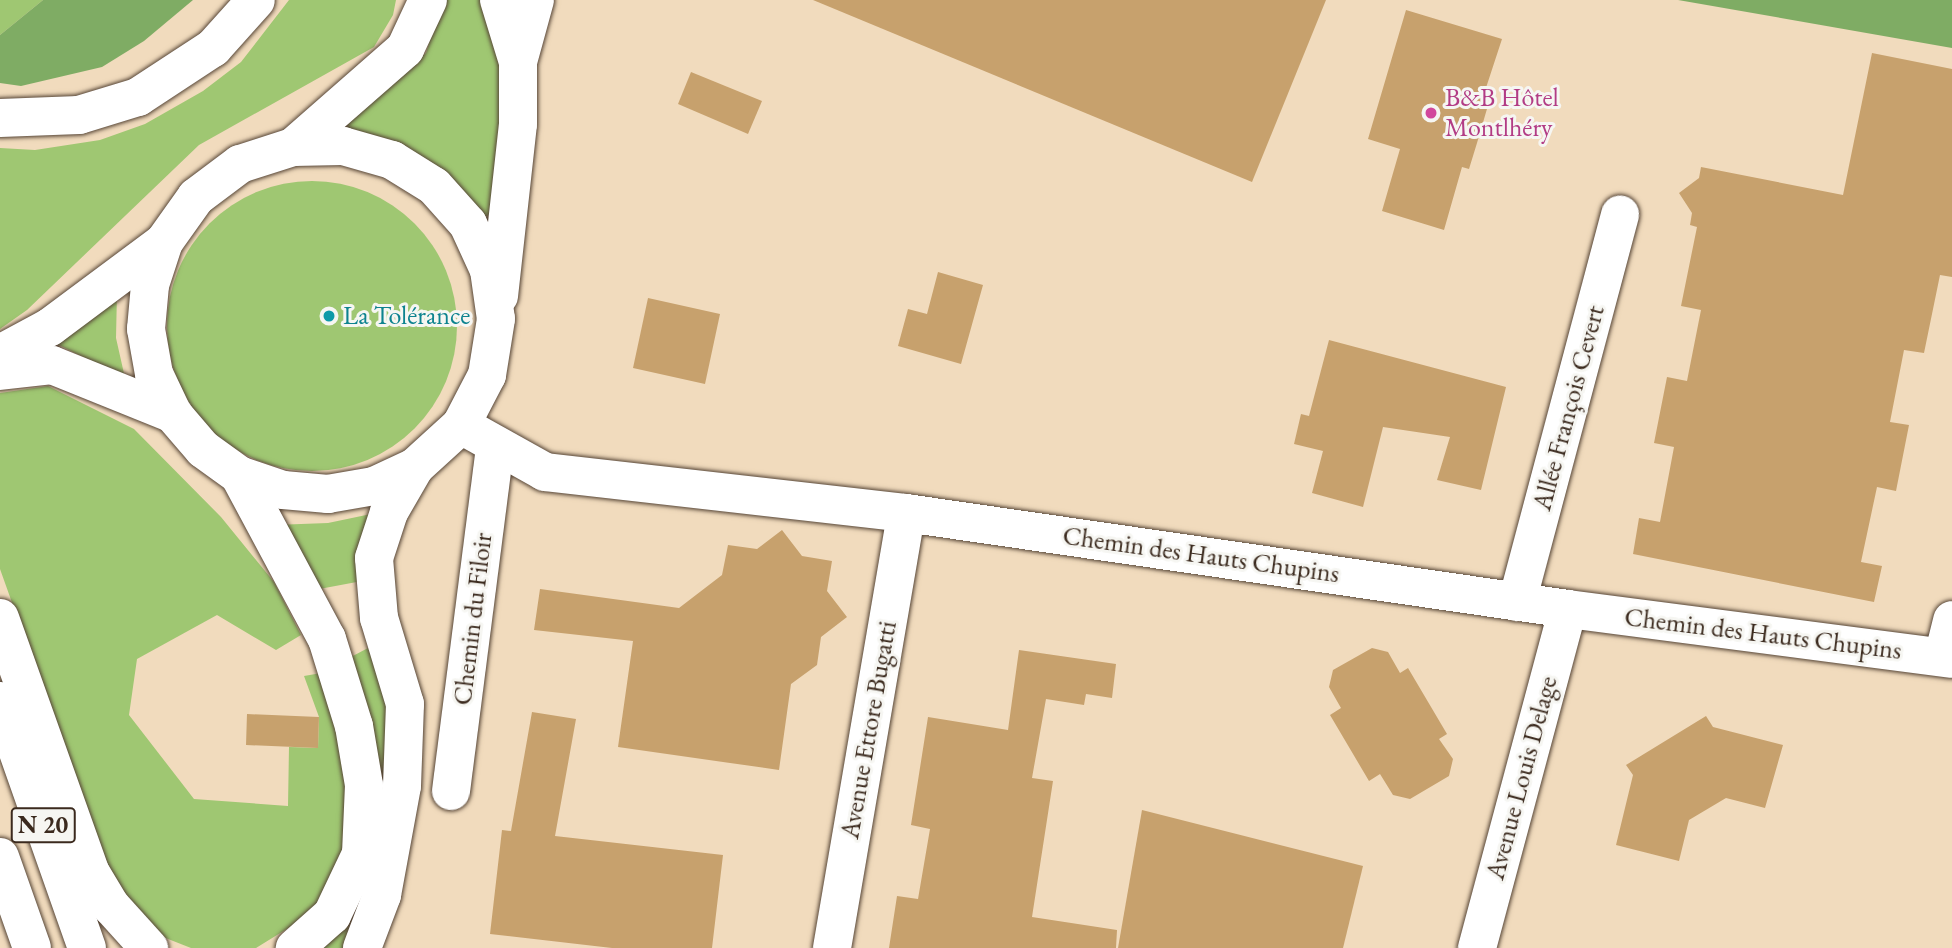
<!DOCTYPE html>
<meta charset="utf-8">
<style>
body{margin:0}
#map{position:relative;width:1952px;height:948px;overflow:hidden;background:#f1dbbd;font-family:"EB Garamond",serif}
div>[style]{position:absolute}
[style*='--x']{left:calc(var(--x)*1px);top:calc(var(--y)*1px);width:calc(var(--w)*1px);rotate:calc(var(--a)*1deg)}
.green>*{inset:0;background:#9fc772}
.round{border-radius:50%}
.forest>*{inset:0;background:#7fac64}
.building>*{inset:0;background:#c7a16d}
.roads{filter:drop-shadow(0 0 2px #564536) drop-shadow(0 0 2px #564536)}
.minor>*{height:38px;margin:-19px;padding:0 19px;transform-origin:19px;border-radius:19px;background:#fff}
.tertiary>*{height:38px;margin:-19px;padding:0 19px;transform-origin:19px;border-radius:19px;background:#fff}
.primary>*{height:38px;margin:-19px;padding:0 19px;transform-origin:19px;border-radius:19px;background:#fff}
.trunk>*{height:38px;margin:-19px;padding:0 19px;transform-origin:19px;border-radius:19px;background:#fff}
.dots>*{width:19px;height:19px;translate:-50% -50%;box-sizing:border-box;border:4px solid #f6f6f2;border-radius:50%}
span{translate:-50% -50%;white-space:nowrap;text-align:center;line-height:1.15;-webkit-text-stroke:6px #f6f6f2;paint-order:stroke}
.shield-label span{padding:2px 5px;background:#f6f6f2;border:2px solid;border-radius:5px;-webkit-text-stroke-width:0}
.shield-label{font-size:24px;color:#3b2a1e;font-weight:700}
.hotel-label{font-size:26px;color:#b23c85}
.left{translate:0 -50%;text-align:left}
.culture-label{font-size:26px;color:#0d838f}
.street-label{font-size:26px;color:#3b2a1e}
</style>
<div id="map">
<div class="green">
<div style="clip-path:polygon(0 0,43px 0,0 35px)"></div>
<div style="clip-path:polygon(289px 0,396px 0,393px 15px,374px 47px,199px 145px,27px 310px,0 329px,0 148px,35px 150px,100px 140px,145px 124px,203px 91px,241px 62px)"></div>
<div style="clip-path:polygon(442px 0,483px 0,503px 76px,497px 211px,487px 216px,476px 213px,338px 128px,426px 53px)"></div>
<div class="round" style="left:167px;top:181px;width:290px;height:290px"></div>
<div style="clip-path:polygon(117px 292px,116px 338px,125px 378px,57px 344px)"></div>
<div style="clip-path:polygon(48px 386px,134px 429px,221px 517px,274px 582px,301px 635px,276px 650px,217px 615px,137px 659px,129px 715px,194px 799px,288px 806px,289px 747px,318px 748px,319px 717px,304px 676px,327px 672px,351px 821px,335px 878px,311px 914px,256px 948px,191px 948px,163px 937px,129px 905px,105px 863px,0 569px,0 393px)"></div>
<div style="clip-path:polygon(371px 514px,362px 581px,314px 590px,274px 525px,328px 523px)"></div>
<div style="clip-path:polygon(368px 648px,389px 692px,390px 806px,352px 948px,323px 948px,358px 904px,349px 658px)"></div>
</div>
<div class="forest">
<div style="clip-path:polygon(43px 0,193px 0,144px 41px,102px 67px,21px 86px,0 83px,0 35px)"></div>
<div style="clip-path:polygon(1678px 0,1952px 0,1952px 48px)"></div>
</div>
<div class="building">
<div style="clip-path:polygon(813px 0,1326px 0,1252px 182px)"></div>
<div style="clip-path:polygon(1406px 10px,1502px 39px,1482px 100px,1489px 102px,1477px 143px,1469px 169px,1462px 167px,1444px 230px,1382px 211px,1400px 149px,1368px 139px)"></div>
<div style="clip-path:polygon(1872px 53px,1952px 69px,1952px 277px,1940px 275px,1924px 353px,1904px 350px,1890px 422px,1909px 425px,1896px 491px,1877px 487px,1861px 562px,1882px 566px,1874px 602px,1633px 554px,1639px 518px,1660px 522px,1674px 447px,1654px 443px,1667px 377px,1687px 381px,1701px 310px,1681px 306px,1697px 227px,1690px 225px,1692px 213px,1679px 193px,1699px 178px,1701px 167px,1843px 195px)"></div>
<div style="clip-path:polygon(691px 72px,762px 101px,748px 134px,678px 104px)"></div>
<div style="clip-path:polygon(938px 272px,983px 285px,961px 364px,898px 346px,908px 309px,927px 314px)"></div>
<div style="clip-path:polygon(648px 298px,720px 314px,705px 384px,633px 368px)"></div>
<div style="clip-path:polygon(1329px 340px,1506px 387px,1481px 490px,1437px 480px,1450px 437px,1383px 427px,1363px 507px,1312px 493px,1323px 451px,1294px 444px,1301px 414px,1309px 416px)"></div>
<div style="clip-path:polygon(782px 530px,802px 556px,832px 561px,827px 591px,847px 617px,821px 637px,817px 665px,791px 684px,779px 770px,618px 747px,633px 641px,534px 630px,540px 589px,679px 608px,722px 575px,728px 545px,757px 549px)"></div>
<div style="clip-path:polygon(1372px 648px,1388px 652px,1400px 673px,1408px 668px,1447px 734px,1439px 739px,1453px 759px,1449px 776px,1410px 799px,1393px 795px,1380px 774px,1369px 781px,1330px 715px,1341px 708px,1329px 687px,1333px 670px)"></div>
<div style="clip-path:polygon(1019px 650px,1116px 664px,1112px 698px,1086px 694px,1084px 705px,1046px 699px,1032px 778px,1053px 781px,1032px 917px,1117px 930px,1116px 948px,889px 948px,897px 896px,918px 899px,930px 829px,911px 825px,928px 717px,1008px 730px)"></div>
<div style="clip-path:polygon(532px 712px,576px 719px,555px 836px,723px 855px,712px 948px,612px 948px,490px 934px,502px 830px,511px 831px)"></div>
<div style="clip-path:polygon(247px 714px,319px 717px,318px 748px,246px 745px)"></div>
<div style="clip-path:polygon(1706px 716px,1713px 727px,1783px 745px,1765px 808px,1726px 798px,1689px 820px,1679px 861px,1616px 845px,1633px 775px,1626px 765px)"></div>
<div style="clip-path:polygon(1142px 810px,1363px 866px,1343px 948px,1118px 948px)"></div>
</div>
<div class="roads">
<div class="minor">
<div style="--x:461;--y:425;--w:96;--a:29.2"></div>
<div style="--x:545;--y:472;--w:363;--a:6.5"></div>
<div style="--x:906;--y:513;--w:669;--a:8.25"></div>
<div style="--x:1568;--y:609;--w:387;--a:7.4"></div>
<div style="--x:1517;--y:602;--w:401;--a:-75.1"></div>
<div style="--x:1943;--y:657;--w:38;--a:-76"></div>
<div style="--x:451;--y:791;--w:347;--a:-82.7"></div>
<div style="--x:832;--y:948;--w:441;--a:-80.3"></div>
<div style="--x:1477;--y:948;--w:351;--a:-75"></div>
</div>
<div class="tertiary">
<div style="--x:499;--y:0;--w:65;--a:73"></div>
<div style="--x:518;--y:62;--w:62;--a:90"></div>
<div style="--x:518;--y:124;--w:173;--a:96.3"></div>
<div style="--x:293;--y:147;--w:149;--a:-41.2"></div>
<div style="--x:405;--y:49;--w:54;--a:-64.9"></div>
<div style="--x:0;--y:354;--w:57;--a:-28.4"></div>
<div style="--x:50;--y:327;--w:142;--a:-36.7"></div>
<div style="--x:164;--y:242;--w:55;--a:-54.6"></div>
<div style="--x:196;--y:197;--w:55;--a:-36.9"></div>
<div style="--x:240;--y:164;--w:56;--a:-17.8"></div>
<div style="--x:293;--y:147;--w:50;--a:-1.1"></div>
<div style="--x:343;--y:146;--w:51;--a:15.9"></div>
<div style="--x:392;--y:160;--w:49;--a:31.8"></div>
<div style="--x:434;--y:186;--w:51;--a:48.2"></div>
<div style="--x:468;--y:224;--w:51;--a:65.5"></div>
<div style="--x:489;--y:270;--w:49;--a:81.9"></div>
<div style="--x:496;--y:319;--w:57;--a:99.1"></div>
<div style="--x:487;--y:375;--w:56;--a:117.5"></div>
<div style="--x:461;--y:425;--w:62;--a:137.6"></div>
<div style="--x:415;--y:467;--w:45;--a:155.1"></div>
<div style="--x:374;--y:486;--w:47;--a:170.1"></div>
<div style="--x:328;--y:494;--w:45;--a:-174.9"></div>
<div style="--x:283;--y:490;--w:46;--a:-161.2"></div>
<div style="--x:239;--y:475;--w:44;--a:-144.2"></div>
<div style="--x:203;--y:449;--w:46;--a:-130.6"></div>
<div style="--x:173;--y:414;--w:44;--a:-115.4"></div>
<div style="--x:154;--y:374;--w:46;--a:-100.1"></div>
<div style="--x:146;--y:329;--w:44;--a:-84.8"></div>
<div style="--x:150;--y:285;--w:45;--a:-72"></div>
<div style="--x:0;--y:371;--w:52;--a:-6.6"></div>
<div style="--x:52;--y:365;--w:131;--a:22"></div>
</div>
<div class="primary">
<div style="--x:239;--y:475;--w:186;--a:61.8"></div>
<div style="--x:327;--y:639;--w:91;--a:72.8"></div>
<div style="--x:354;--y:726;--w:60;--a:80.4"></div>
<div style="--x:364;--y:785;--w:69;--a:92.5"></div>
<div style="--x:361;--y:854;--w:68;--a:115.4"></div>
<div style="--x:332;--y:915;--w:50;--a:138.3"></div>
<div style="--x:0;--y:618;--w:271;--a:70.4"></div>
<div style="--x:91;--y:873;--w:39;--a:59"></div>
<div style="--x:111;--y:906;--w:57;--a:47.9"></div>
<div style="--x:0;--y:701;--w:262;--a:70.6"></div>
<div style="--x:0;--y:857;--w:96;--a:70.6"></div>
<div style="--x:362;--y:948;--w:57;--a:-69.3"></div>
<div style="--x:382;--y:895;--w:111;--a:-79.6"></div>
<div style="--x:402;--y:786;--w:82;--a:-87.9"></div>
<div style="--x:405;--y:704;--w:90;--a:-106.8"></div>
<div style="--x:379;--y:618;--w:60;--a:-94.8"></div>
<div style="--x:374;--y:558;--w:48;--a:-71.9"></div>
<div style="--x:389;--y:512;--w:52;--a:-60"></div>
</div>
<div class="trunk">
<div style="--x:518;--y:62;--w:64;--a:-74.7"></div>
<div style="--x:0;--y:118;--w:79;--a:-2.2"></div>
<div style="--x:79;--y:115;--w:62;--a:-17"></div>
<div style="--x:138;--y:97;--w:90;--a:-33.2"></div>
<div style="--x:213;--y:48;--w:64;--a:-48.1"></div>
</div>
</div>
<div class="dots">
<div style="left:1431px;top:113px;background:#d1479c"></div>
<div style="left:329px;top:316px;background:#0f9aa8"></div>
</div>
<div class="shield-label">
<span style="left:43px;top:825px">N 20</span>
</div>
<div class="hotel-label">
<span class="left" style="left:1445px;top:113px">B&amp;B Hôtel<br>Montlhéry</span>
</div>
<div class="culture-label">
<span class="left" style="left:343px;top:316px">La Tolérance</span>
</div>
<div class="street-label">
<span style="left:1569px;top:408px;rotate:-75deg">Allée François Cevert</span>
<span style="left:1201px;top:555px;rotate:8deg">Chemin des Hauts Chupins</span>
<span style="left:473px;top:619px;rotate:-83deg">Chemin du Filoir</span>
<span style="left:1763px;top:634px;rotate:7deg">Chemin des Hauts Chupins</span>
<span style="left:869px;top:730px;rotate:-80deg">Avenue Ettore Bugatti</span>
<span style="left:1522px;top:778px;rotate:-75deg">Avenue Louis Delage</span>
</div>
</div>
